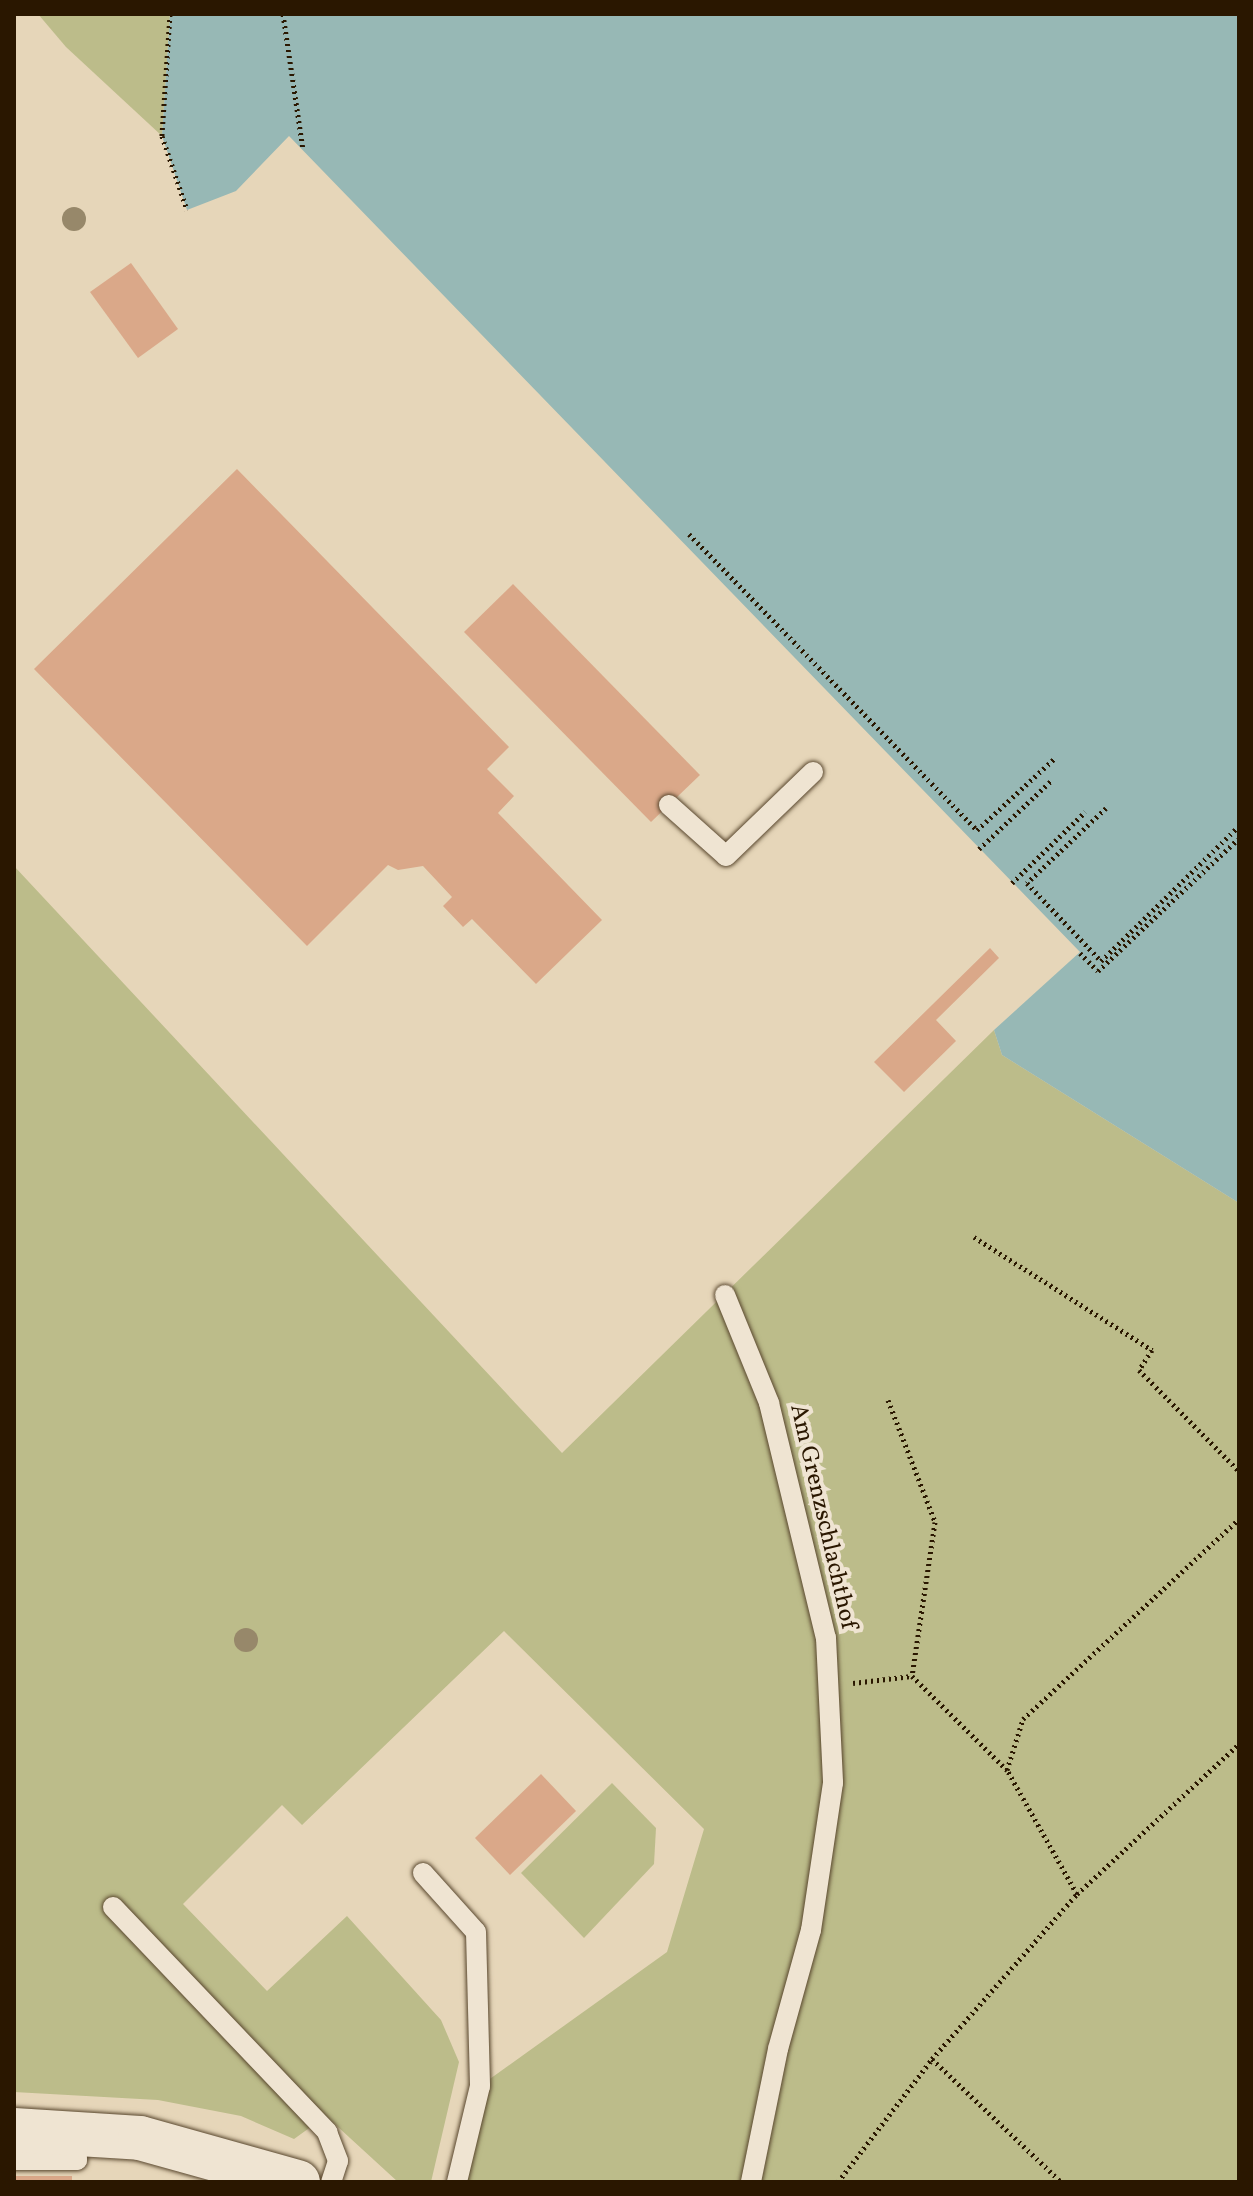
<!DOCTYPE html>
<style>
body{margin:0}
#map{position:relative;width:1253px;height:2196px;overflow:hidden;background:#e6d6b9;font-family:Vollkorn,serif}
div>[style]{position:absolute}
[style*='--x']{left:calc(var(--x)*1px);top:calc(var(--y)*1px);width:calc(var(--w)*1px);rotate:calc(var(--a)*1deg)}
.green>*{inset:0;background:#bcbc8a}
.water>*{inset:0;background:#97b8b5}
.building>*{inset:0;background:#daa889}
.path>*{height:5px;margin-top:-2.5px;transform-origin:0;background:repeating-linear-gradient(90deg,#2a1700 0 2px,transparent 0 6px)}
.roads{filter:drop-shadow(0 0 2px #59472e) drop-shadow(0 0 2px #59472e)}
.service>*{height:20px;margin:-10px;padding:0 10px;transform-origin:10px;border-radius:10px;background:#efe4d2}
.tertiary>*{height:44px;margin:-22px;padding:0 22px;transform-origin:22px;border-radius:22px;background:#efe4d2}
.trees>*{width:24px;height:24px;margin:-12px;border-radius:50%;background:#97886a}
span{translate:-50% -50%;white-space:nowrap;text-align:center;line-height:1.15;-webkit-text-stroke:8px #efe4d2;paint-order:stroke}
.street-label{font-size:24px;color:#2a1700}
.frame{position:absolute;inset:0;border:16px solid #2a1700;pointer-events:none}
</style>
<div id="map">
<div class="green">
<div style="clip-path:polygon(38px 14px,170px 14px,162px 136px,66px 47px)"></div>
<div style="clip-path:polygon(14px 866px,562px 1453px,994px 1030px,1002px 1055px,1239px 1203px,1239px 2182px,457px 2182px,480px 2086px,667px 1952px,704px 1829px,504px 1631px,302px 1825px,282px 1805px,183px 1904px,267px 1991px,347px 1916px,441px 2020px,459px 2062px,431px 2182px,398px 2182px,326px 2116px,294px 2139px,241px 2116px,158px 2100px,14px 2092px)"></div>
<div style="clip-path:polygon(612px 1783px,656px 1828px,654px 1864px,584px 1938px,521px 1873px)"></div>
</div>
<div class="water">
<div style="clip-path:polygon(170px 14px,1239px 14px,1239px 1203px,1002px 1055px,994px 1030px,1080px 952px,289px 136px,236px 191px,187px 210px,162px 136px)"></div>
</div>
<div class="building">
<div style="clip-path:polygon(131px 263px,178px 329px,138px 358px,90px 292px)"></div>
<div style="clip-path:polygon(237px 469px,509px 747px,487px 769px,514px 796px,498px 813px,602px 920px,536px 984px,472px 919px,463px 927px,443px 906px,452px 897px,423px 866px,398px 870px,388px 865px,307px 946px,34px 669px)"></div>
<div style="clip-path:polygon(513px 584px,700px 775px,651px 822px,464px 632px)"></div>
<div style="clip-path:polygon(990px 948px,999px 958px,936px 1020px,956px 1041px,904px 1092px,874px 1062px)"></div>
<div style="clip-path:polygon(541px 1774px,576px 1811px,510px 1875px,475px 1838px)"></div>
<div style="clip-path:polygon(14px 2176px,72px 2176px,72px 2182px,14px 2182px)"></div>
</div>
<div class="path">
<div style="--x:170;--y:14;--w:122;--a:93.8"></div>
<div style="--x:162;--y:136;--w:78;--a:71.3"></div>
<div style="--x:283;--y:14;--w:137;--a:81.6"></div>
<div style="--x:689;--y:534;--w:413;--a:45.8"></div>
<div style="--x:977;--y:830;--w:108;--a:-42.7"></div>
<div style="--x:1106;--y:808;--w:109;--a:136.5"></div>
<div style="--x:1027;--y:883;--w:108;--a:46.5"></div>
<div style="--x:1101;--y:961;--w:193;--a:-44.4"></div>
<div style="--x:979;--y:849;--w:100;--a:-43.4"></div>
<div style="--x:1012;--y:883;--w:102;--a:-44.2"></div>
<div style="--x:1080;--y:953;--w:25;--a:45"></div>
<div style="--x:1098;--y:971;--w:192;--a:-43.3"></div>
<div style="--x:974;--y:1237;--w:211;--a:32.4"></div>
<div style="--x:1152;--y:1350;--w:24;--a:123"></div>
<div style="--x:1139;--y:1370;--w:142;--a:45.3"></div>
<div style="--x:888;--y:1400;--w:131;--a:68.9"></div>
<div style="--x:935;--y:1522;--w:156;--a:98.5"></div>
<div style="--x:912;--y:1676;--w:134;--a:44.7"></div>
<div style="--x:853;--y:1683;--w:59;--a:-6.8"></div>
<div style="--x:1077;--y:1894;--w:221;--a:-42.8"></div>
<div style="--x:932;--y:2059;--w:178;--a:43.6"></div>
<div style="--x:838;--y:2182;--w:155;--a:-52.6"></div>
<div style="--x:932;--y:2059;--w:220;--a:-48.7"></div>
<div style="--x:1077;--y:1894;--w:142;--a:-119.4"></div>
<div style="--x:1007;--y:1770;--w:53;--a:-72.6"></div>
<div style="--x:1023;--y:1719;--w:294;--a:-42.8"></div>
</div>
<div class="roads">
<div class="service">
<div style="--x:669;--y:805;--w:76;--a:41.8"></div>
<div style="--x:726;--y:856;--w:121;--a:-44"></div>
<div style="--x:725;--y:1295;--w:117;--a:67.8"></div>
<div style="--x:769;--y:1403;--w:242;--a:76.4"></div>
<div style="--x:826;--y:1638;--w:145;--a:87.2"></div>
<div style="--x:833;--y:1783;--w:149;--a:98.5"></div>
<div style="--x:811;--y:1930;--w:123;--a:105.5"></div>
<div style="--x:778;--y:2049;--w:136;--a:101.5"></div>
<div style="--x:423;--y:1873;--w:79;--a:48.1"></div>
<div style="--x:476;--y:1932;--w:154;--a:88.5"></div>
<div style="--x:480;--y:2086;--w:99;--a:103.5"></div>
<div style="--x:113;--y:1907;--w:311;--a:46.4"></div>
<div style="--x:327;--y:2132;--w:31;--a:69"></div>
<div style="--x:338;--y:2161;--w:22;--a:108"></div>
<div style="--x:14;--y:2160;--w:63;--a:0"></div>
<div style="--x:77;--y:2160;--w:29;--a:-92"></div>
</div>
<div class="tertiary">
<div style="--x:14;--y:2130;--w:126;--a:3.6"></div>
<div style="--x:140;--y:2138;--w:164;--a:15.6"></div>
</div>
</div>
<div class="trees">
<div style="left:74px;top:219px"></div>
<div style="left:246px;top:1640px"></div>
</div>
<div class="street-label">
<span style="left:822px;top:1517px;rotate:77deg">Am Grenzschlachthof</span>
</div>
<div class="frame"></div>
</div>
